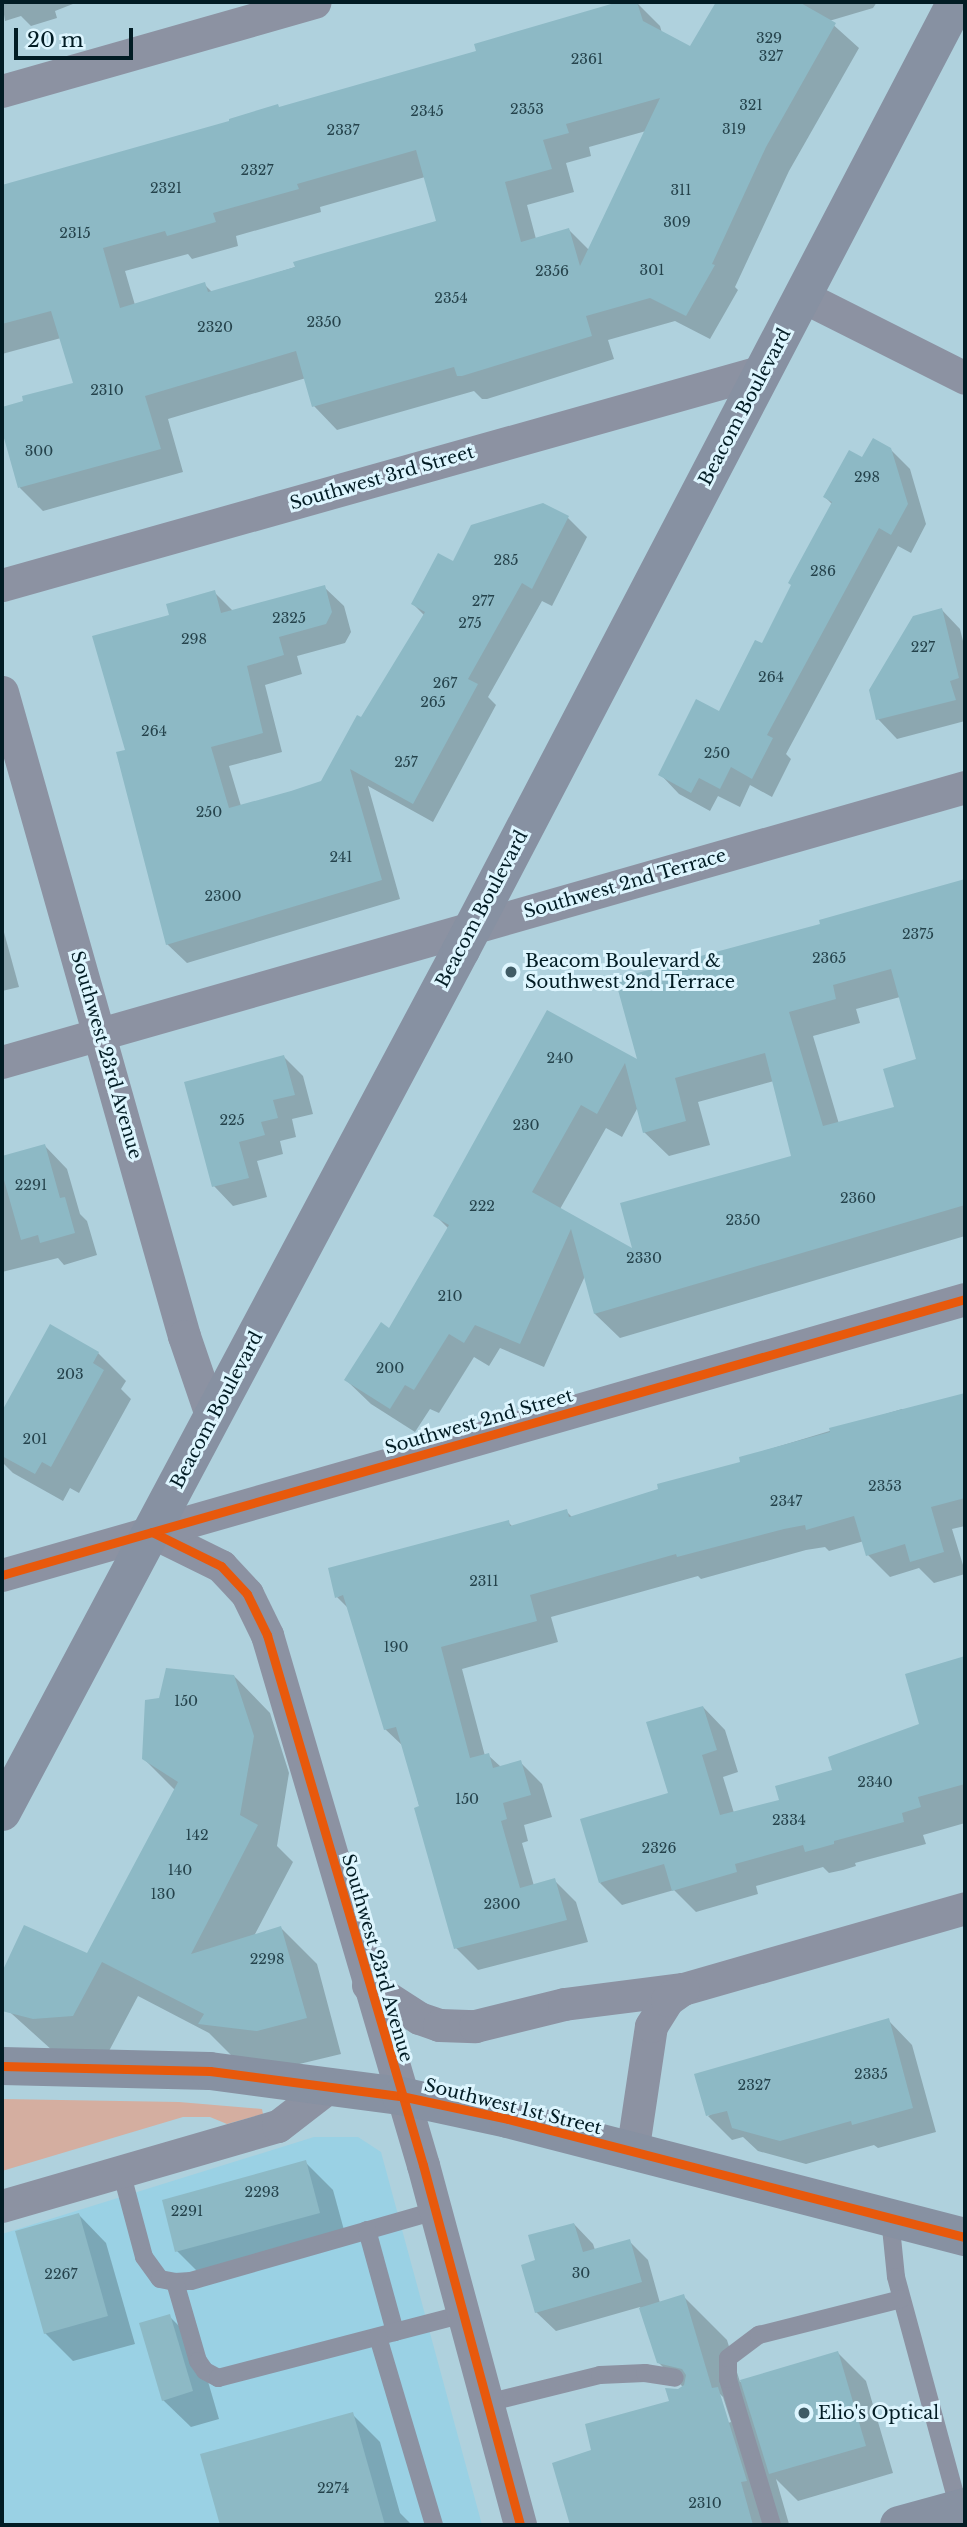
<!DOCTYPE html>
<style>
body{margin:0}
#map{position:relative;width:967px;height:2527px;overflow:hidden;background:#afd1dd;font-family:"Libre Baskerville",serif}
div>[style]{position:absolute}
[style*='--x']{left:calc(var(--x)*1px);top:calc(var(--y)*1px);width:calc(var(--w)*1px);rotate:calc(var(--a)*1deg)}
.built>*{inset:0;background:#9ad1e4}
.green>*{inset:0;background:#d4aea0}
.shadow>*{inset:0;background:#0003}
.building>*{inset:0;background:#8db9c5}
.service>*{height:18px;margin:-9px;padding:0 9px;transform-origin:9px;border-radius:9px;background:#8c92a2}
.minor>*{height:33px;margin:-16.5px;padding:0 16.5px;transform-origin:16.5px;border-radius:16.5px;background:#8c92a2}
.secondary>*{height:38px;margin:-19px;padding:0 19px;transform-origin:19px;border-radius:19px;background:#8791a2}
.cycleway>*{height:9px;margin:-4.5px;padding:0 4.5px;transform-origin:4.5px;border-radius:4.5px;background:#e8590c}
.dots>*{width:19px;height:19px;translate:-50% -50%;box-sizing:border-box;border:4px solid #ddf5fe;border-radius:50%}
span{translate:-50% -50%;white-space:nowrap;text-align:center;line-height:1.15;-webkit-text-stroke:6px #ddf5fe;paint-order:stroke}
.number-label{font-size:14px;color:#25434c}
.number-label span{-webkit-text-stroke-width:0}
.street-label{font-size:18px;color:#021c24}
.poi-label{font-size:18px;color:#021c24}
.left{translate:0 -50%;text-align:left}
.frame{position:absolute;inset:0;border:4px solid #021c24;pointer-events:none}
.scale{position:absolute;left:14px;top:28px;width:119px;height:32px;box-sizing:border-box;border:4px solid #021c24;border-top:0;padding-left:9px;font-size:21px;line-height:24px;white-space:nowrap;color:#021c24;-webkit-text-stroke:5px #ddf5fe;paint-order:stroke}
</style>
<div id="map">
<div class="built">
<div style="clip-path:polygon(314px 2137px,358px 2137px,381px 2152px,482px 2525px,2px 2525px,2px 2234px)"></div>
</div>
<div class="green">
<div style="clip-path:polygon(2px 2099px,179px 2102px,262px 2109px,263px 2114px,227px 2124px,210px 2117px,183px 2117px,2px 2171px)"></div>
</div>
<div class="shadow">
<div style="clip-path:polygon(2px 2px,78px 2px,55px 11px,57px 18px,31px 26px,21px 16px,5px 21px)"></div>
<div style="clip-path:polygon(evenodd,636px 2px,660px 26px,662px 33px,691px 49px,718px 2px,877px 2px,873px 8px,829px 21px,859px 48px,789px 171px,735px 287px,738px 290px,710px 339px,675px 321px,608px 340px,614px 359px,487px 399px,482px 399px,474px 391px,337px 430px,314px 406px,306px 378px,168px 419px,183px 472px,43px 511px,20px 488px,2px 424px,2px 409px,75px 384px,61px 338px,2px 354px,2px 186px,478px 52px,636px 2px,646px 131px,590px 251px,569px 230px,536px 239px,527px 205px,574px 192px,566px 163px,591px 156px,589px 147px,646px 131px,636px 2px,425px 177px,438px 222px,213px 293px,204px 284px,135px 305px,125px 271px,188px 254px,192px 259px,238px 246px,236px 236px,321px 212px,320px 207px,425px 177px)"></div>
<div style="clip-path:polygon(890px 449px,910px 469px,926px 524px,911px 553px,898px 546px,786px 754px,791px 759px,772px 797px,750px 785px,740px 807px,718px 796px,710px 811px,679px 794px,660px 774px,720px 713px,763px 646px,832px 504px,825px 497px,863px 459px)"></div>
<div style="clip-path:polygon(543px 504px,568px 518px,587px 537px,552px 606px,542px 601px,488px 697px,496px 705px,433px 822px,368px 786px,400px 899px,187px 963px,167px 944px,127px 751px,171px 616px,214px 592px,234px 612px,324px 587px,344px 606px,351px 632px,345px 643px,297px 656px,302px 674px,265px 685px,282px 752px,229px 766px,241px 806px,322px 783px,425px 616px,413px 604px,454px 564px)"></div>
<div style="clip-path:polygon(941px 609px,960px 629px,965px 649px,965px 721px,897px 739px,878px 719px)"></div>
<div style="clip-path:polygon(evenodd,965px 881px,965px 1236px,620px 1338px,595px 1314px,585px 1276px,544px 1367px,500px 1348px,489px 1366px,474px 1357px,439px 1413px,430px 1409px,415px 1432px,371px 1404px,346px 1380px,390px 1330px,449px 1229px,436px 1216px,548px 1012px,640px 1063px,822px 925px,821px 922px,965px 881px,900px 997px,918px 1060px,896px 1108px,839px 1124px,813px 1036px,860px 1023px,856px 1009px,900px 997px,965px 881px,774px 1081px,793px 1158px,635px 1252px,560px 1209px,606px 1128px,622px 1137px,638px 1107px,644px 1132px,669px 1156px,710px 1145px,698px 1102px,774px 1081px)"></div>
<div style="clip-path:polygon(2px 925px,19px 987px,2px 991px)"></div>
<div style="clip-path:polygon(284px 1057px,303px 1076px,313px 1114px,292px 1119px,296px 1137px,280px 1141px,283px 1154px,257px 1161px,267px 1197px,233px 1206px,214px 1186px)"></div>
<div style="clip-path:polygon(45px 1146px,67px 1169px,80px 1214px,87px 1221px,97px 1255px,64px 1265px,58px 1258px,2px 1272px,2px 1159px)"></div>
<div style="clip-path:polygon(51px 1327px,98px 1353px,126px 1381px,121px 1389px,131px 1399px,79px 1493px,70px 1488px,63px 1501px,13px 1473px,2px 1462px,2px 1415px)"></div>
<div style="clip-path:polygon(965px 1395px,965px 1526px,952px 1529px,963px 1565px,965px 1565px,965px 1574px,934px 1583px,919px 1568px,890px 1577px,868px 1555px,864px 1541px,829px 1551px,825px 1547px,806px 1550px,701px 1579px,698px 1576px,551px 1617px,558px 1642px,462px 1669px,485px 1756px,488px 1755px,501px 1767px,520px 1762px,542px 1784px,552px 1817px,524px 1825px,528px 1841px,522px 1843px,534px 1886px,554px 1880px,576px 1902px,588px 1942px,478px 1970px,456px 1948px,404px 1747px,385px 1729px,349px 1609px,337px 1597px,508px 1522px,513px 1527px,566px 1511px,572px 1517px,742px 1463px,741px 1458px,902px 1409px,904px 1411px)"></div>
<div style="clip-path:polygon(965px 1658px,965px 1823px,923px 1835px,926px 1844px,855px 1863px,856px 1866px,843px 1870px,829px 1873px,823px 1867px,756px 1886px,758px 1894px,696px 1912px,674px 1890px,622px 1905px,600px 1883px,670px 1794px,703px 1707px,725px 1730px,738px 1772px,723px 1777px,734px 1813px,781px 1801px,921px 1725px,907px 1676px)"></div>
<div style="clip-path:polygon(234px 1676px,270px 1713px,289px 1773px,277px 1846px,293px 1862px,254px 1936px,281px 1928px,317px 1964px,341px 2054px,291px 2066px,236px 2060px,209px 2033px,138px 1996px,109px 2051px,53px 2051px,2px 2005px,2px 1977px,25px 1927px,88px 1956px,176px 1791px,143px 1758px,161px 1699px)"></div>
<div style="clip-path:polygon(888px 2020px,912px 2045px,936px 2132px,878px 2148px,874px 2145px,806px 2164px,758px 2151px,743px 2137px,732px 2140px,708px 2116px)"></div>
<div style="clip-path:polygon(305px 2162px,333px 2190px,347px 2241px,205px 2279px,177px 2251px)"></div>
<div style="clip-path:polygon(79px 2215px,106px 2243px,135px 2344px,73px 2361px,45px 2333px)"></div>
<div style="clip-path:polygon(evenodd,574px 2224px,593px 2244px,595px 2250px,629px 2241px,648px 2260px,660px 2303px,683px 2296px,727px 2340px,740px 2382px,838px 2353px,866px 2381px,893px 2473px,798px 2501px,776px 2479px,789px 2524px,786px 2525px,572px 2525px,555px 2464px,593px 2451px,671px 2402px,683px 2387px,658px 2362px,640px 2307px,556px 2331px,536px 2312px,537px 2262px,574px 2224px,718px 2392px,723px 2397px,731px 2422px,728px 2423px,718px 2392px)"></div>
<div style="clip-path:polygon(169px 2316px,197px 2344px,219px 2419px,191px 2427px,163px 2400px)"></div>
<div style="clip-path:polygon(352px 2414px,380px 2442px,400px 2513px,412px 2525px,222px 2525px,203px 2456px)"></div>
</div>
<div class="building">
<div style="clip-path:polygon(evenodd,618px 2px,637px 2px,643px 21px,690px 46px,716px 2px,799px 2px,836px 23px,766px 147px,712px 264px,715px 265px,686px 316px,650px 298px,586px 316px,592px 336px,462px 376px,457px 376px,454px 367px,312px 407px,296px 351px,145px 396px,161px 449px,18px 488px,2px 431px,2px 407px,23px 401px,22px 396px,73px 383px,51px 311px,2px 324px,2px 185px,229px 121px,229px 119px,278px 104px,279px 107px,476px 51px,474px 44px,618px 2px,660px 98px,580px 266px,569px 228px,521px 242px,505px 182px,552px 169px,543px 140px,569px 133px,566px 124px,660px 98px,618px 2px,416px 150px,436px 221px,293px 262px,295px 267px,208px 292px,205px 282px,120px 308px,103px 248px,165px 231px,167px 236px,216px 222px,213px 213px,299px 189px,297px 184px,416px 150px)"></div>
<div style="clip-path:polygon(873px 438px,891px 448px,908px 504px,891px 535px,879px 528px,767px 735px,773px 738px,752px 779px,731px 767px,720px 789px,699px 778px,691px 793px,658px 775px,696px 699px,719px 711px,755px 640px,762px 643px,791px 585px,788px 583px,832px 502px,823px 497px,849px 450px,862px 457px)"></div>
<div style="clip-path:polygon(543px 503px,569px 516px,532px 589px,522px 583px,468px 679px,478px 684px,413px 804px,350px 769px,382px 880px,166px 945px,116px 752px,125px 750px,92px 636px,169px 615px,166px 604px,215px 590px,221px 613px,325px 585px,332px 612px,326px 624px,279px 637px,284px 655px,247px 666px,263px 733px,211px 747px,229px 808px,291px 791px,321px 781px,357px 715px,361px 717px,425px 612px,411px 604px,438px 553px,453px 561px,471px 525px)"></div>
<div style="clip-path:polygon(942px 608px,959px 678px,950px 681px,956px 700px,876px 720px,869px 690px,913px 616px)"></div>
<div style="clip-path:polygon(evenodd,965px 879px,965px 1205px,594px 1314px,571px 1229px,520px 1344px,475px 1325px,464px 1343px,449px 1334px,414px 1390px,405px 1385px,390px 1409px,344px 1380px,381px 1322px,389px 1328px,449px 1225px,433px 1216px,547px 1010px,637px 1059px,615px 979px,820px 924px,819px 920px,965px 879px,891px 969px,916px 1059px,883px 1069px,894px 1107px,823px 1126px,789px 1012px,836px 999px,833px 985px,891px 969px,965px 879px,765px 1053px,791px 1156px,620px 1203px,632px 1248px,532px 1192px,581px 1105px,597px 1114px,625px 1063px,643px 1133px,686px 1121px,675px 1078px,765px 1053px)"></div>
<div style="clip-path:polygon(284px 1055px,295px 1095px,273px 1100px,278px 1118px,261px 1122px,265px 1135px,239px 1142px,249px 1178px,212px 1187px,184px 1082px)"></div>
<div style="clip-path:polygon(45px 1144px,60px 1198px,65px 1197px,75px 1233px,40px 1243px,38px 1235px,21px 1240px,2px 1173px,2px 1156px)"></div>
<div style="clip-path:polygon(50px 1324px,99px 1352px,93px 1363px,104px 1370px,51px 1467px,42px 1462px,35px 1474px,2px 1456px,2px 1411px)"></div>
<div style="clip-path:polygon(965px 1393px,965px 1498px,931px 1507px,944px 1552px,910px 1562px,905px 1544px,866px 1556px,854px 1516px,806px 1530px,805px 1525px,784px 1529px,677px 1557px,676px 1554px,530px 1595px,537px 1621px,441px 1647px,470px 1758px,489px 1753px,493px 1768px,521px 1760px,531px 1795px,503px 1803px,507px 1819px,501px 1821px,520px 1888px,555px 1878px,567px 1920px,454px 1949px,414px 1808px,419px 1806px,396px 1727px,384px 1730px,343px 1595px,335px 1598px,328px 1568px,509px 1520px,510px 1526px,567px 1509px,569px 1517px,658px 1489px,657px 1484px,740px 1462px,739px 1457px,830px 1432px,829px 1428px)"></div>
<div style="clip-path:polygon(965px 1656px,965px 1784px,918px 1797px,921px 1807px,902px 1813px,904px 1822px,834px 1841px,834px 1844px,820px 1848px,805px 1852px,803px 1845px,735px 1864px,737px 1872px,672px 1891px,664px 1864px,599px 1883px,580px 1819px,668px 1793px,646px 1722px,703px 1706px,717px 1750px,702px 1755px,720px 1815px,779px 1800px,775px 1786px,832px 1770px,828px 1757px,919px 1724px,905px 1674px)"></div>
<div style="clip-path:polygon(166px 1668px,234px 1675px,254px 1736px,240px 1815px,258px 1825px,191px 1954px,281px 1926px,307px 2018px,257px 2031px,198px 2024px,204px 2014px,102px 1962px,73px 2016px,33px 2019px,2px 2011px,2px 1972px,24px 1925px,87px 1953px,178px 1782px,142px 1759px,145px 1700px,159px 1698px)"></div>
<div style="clip-path:polygon(889px 2018px,913px 2108px,852px 2125px,851px 2121px,780px 2141px,732px 2128px,727px 2111px,706px 2116px,694px 2074px)"></div>
<div style="clip-path:polygon(306px 2160px,320px 2213px,175px 2252px,162px 2200px)"></div>
<div style="clip-path:polygon(79px 2213px,108px 2316px,44px 2334px,15px 2231px)"></div>
<div style="clip-path:polygon(574px 2223px,583px 2252px,630px 2239px,642px 2282px,535px 2313px,521px 2265px,535px 2260px,528px 2235px)"></div>
<div style="clip-path:polygon(684px 2294px,712px 2388px,718px 2387px,747px 2481px,741px 2482px,753px 2525px,570px 2525px,552px 2463px,591px 2450px,585px 2424px,669px 2401px,665px 2388px,678px 2389px,684px 2385px,686px 2375px,682px 2369px,657px 2363px,639px 2308px)"></div>
<div style="clip-path:polygon(170px 2314px,193px 2391px,162px 2401px,139px 2323px)"></div>
<div style="clip-path:polygon(838px 2351px,866px 2446px,769px 2474px,740px 2380px)"></div>
<div style="clip-path:polygon(353px 2412px,385px 2525px,220px 2525px,200px 2454px)"></div>
</div>
<div class="service">
<div style="--x:121;--y:2171;--w:89;--a:75"></div>
<div style="--x:144;--y:2257;--w:27;--a:54"></div>
<div style="--x:160;--y:2279;--w:15;--a:11"></div>
<div style="--x:175;--y:2282;--w:16;--a:-4"></div>
<div style="--x:191;--y:2281;--w:254;--a:-16"></div>
<div style="--x:890;--y:2218;--w:59;--a:84.2"></div>
<div style="--x:896;--y:2277;--w:240;--a:74.8"></div>
<div style="--x:367;--y:2230;--w:106;--a:74.6"></div>
<div style="--x:175;--y:2282;--w:82;--a:73.8"></div>
<div style="--x:198;--y:2361;--w:12;--a:55"></div>
<div style="--x:205;--y:2371;--w:15;--a:28"></div>
<div style="--x:218;--y:2378;--w:253;--a:-14.6"></div>
<div style="--x:378;--y:2337;--w:196;--a:73.4"></div>
<div style="--x:487;--y:2403;--w:116;--a:-13.9"></div>
<div style="--x:600;--y:2375;--w:45;--a:-2.5"></div>
<div style="--x:645;--y:2373;--w:30;--a:9"></div>
<div style="--x:772;--y:2525;--w:152;--a:-106.8"></div>
<div style="--x:728;--y:2379;--w:21;--a:-90"></div>
<div style="--x:728;--y:2358;--w:39;--a:-37"></div>
<div style="--x:759;--y:2335;--w:146;--a:-14.2"></div>
</div>
<div class="minor">
<div style="--x:2;--y:91;--w:325;--a:-15.9"></div>
<div style="--x:804;--y:297;--w:180;--a:26.7"></div>
<div style="--x:2;--y:585;--w:791;--a:-15.71"></div>
<div style="--x:2;--y:692;--w:669;--a:74.22"></div>
<div style="--x:184;--y:1336;--w:87;--a:71.1"></div>
<div style="--x:2;--y:1062;--w:1001;--a:-15.94"></div>
<div style="--x:152;--y:1532;--w:77;--a:26.2"></div>
<div style="--x:221;--y:1566;--w:38;--a:47"></div>
<div style="--x:247;--y:1594;--w:46;--a:64"></div>
<div style="--x:267;--y:1635;--w:552;--a:73.6"></div>
<div style="--x:423;--y:2165;--w:373;--a:74.9"></div>
<div style="--x:2;--y:1575;--w:1002;--a:-15.99"></div>
<div style="--x:368;--y:1985;--w:61;--a:32.9"></div>
<div style="--x:419;--y:2018;--w:21;--a:19"></div>
<div style="--x:439;--y:2025;--w:36;--a:2"></div>
<div style="--x:475;--y:2026;--w:92;--a:-13.9"></div>
<div style="--x:564;--y:2004;--w:120;--a:-7.2"></div>
<div style="--x:683;--y:1989;--w:293;--a:-16"></div>
<div style="--x:632;--y:2153;--w:128;--a:-81.5"></div>
<div style="--x:651;--y:2026;--w:31;--a:-58"></div>
<div style="--x:667;--y:2000;--w:19;--a:-35"></div>
<div style="--x:2;--y:2206;--w:287;--a:-16.2"></div>
<div style="--x:278;--y:2126;--w:67;--a:-37.7"></div>
</div>
<div class="secondary">
<div style="--x:2;--y:1812;--w:977;--a:-61.97"></div>
<div style="--x:461;--y:950;--w:1069;--a:-62.43"></div>
<div style="--x:2;--y:2066;--w:208;--a:1.4"></div>
<div style="--x:210;--y:2071;--w:193;--a:7.5"></div>
<div style="--x:401;--y:2096;--w:109;--a:12.1"></div>
<div style="--x:508;--y:2119;--w:472;--a:14.5"></div>
<div style="--x:899;--y:2525;--w:68;--a:-15.3"></div>
</div>
<div class="cycleway">
<div style="--x:152;--y:1532;--w:77;--a:26.2"></div>
<div style="--x:221;--y:1566;--w:38;--a:47"></div>
<div style="--x:247;--y:1594;--w:46;--a:64"></div>
<div style="--x:267;--y:1635;--w:552;--a:73.6"></div>
<div style="--x:423;--y:2165;--w:373;--a:74.9"></div>
<div style="--x:2;--y:1575;--w:1002;--a:-15.99"></div>
<div style="--x:2;--y:2066;--w:208;--a:1.4"></div>
<div style="--x:210;--y:2071;--w:193;--a:7.5"></div>
<div style="--x:401;--y:2096;--w:109;--a:12.1"></div>
<div style="--x:508;--y:2119;--w:472;--a:14.5"></div>
</div>
<div class="dots">
<div style="left:511px;top:972px;background:#3f5b65"></div>
<div style="left:804px;top:2413px;background:#3f5b65"></div>
</div>
<div class="number-label">
<span style="left:769px;top:38px">329</span>
<span style="left:771px;top:56px">327</span>
<span style="left:587px;top:59px">2361</span>
<span style="left:751px;top:105px">321</span>
<span style="left:527px;top:109px">2353</span>
<span style="left:427px;top:111px">2345</span>
<span style="left:734px;top:129px">319</span>
<span style="left:343px;top:130px">2337</span>
<span style="left:257px;top:170px">2327</span>
<span style="left:166px;top:188px">2321</span>
<span style="left:681px;top:190px">311</span>
<span style="left:677px;top:222px">309</span>
<span style="left:75px;top:233px">2315</span>
<span style="left:652px;top:270px">301</span>
<span style="left:552px;top:271px">2356</span>
<span style="left:451px;top:298px">2354</span>
<span style="left:324px;top:322px">2350</span>
<span style="left:215px;top:327px">2320</span>
<span style="left:107px;top:390px">2310</span>
<span style="left:39px;top:451px">300</span>
<span style="left:867px;top:477px">298</span>
<span style="left:506px;top:560px">285</span>
<span style="left:823px;top:571px">286</span>
<span style="left:483px;top:601px">277</span>
<span style="left:289px;top:618px">2325</span>
<span style="left:470px;top:623px">275</span>
<span style="left:194px;top:639px">298</span>
<span style="left:923px;top:647px">227</span>
<span style="left:771px;top:677px">264</span>
<span style="left:445px;top:683px">267</span>
<span style="left:433px;top:702px">265</span>
<span style="left:154px;top:731px">264</span>
<span style="left:717px;top:753px">250</span>
<span style="left:406px;top:762px">257</span>
<span style="left:209px;top:812px">250</span>
<span style="left:341px;top:857px">241</span>
<span style="left:223px;top:896px">2300</span>
<span style="left:918px;top:934px">2375</span>
<span style="left:829px;top:958px">2365</span>
<span style="left:560px;top:1058px">240</span>
<span style="left:232px;top:1120px">225</span>
<span style="left:526px;top:1125px">230</span>
<span style="left:31px;top:1185px">2291</span>
<span style="left:858px;top:1198px">2360</span>
<span style="left:482px;top:1206px">222</span>
<span style="left:743px;top:1220px">2350</span>
<span style="left:644px;top:1258px">2330</span>
<span style="left:450px;top:1296px">210</span>
<span style="left:390px;top:1368px">200</span>
<span style="left:70px;top:1374px">203</span>
<span style="left:35px;top:1439px">201</span>
<span style="left:885px;top:1486px">2353</span>
<span style="left:786px;top:1501px">2347</span>
<span style="left:484px;top:1581px">2311</span>
<span style="left:396px;top:1647px">190</span>
<span style="left:186px;top:1701px">150</span>
<span style="left:875px;top:1782px">2340</span>
<span style="left:467px;top:1799px">150</span>
<span style="left:789px;top:1820px">2334</span>
<span style="left:197px;top:1835px">142</span>
<span style="left:659px;top:1848px">2326</span>
<span style="left:180px;top:1870px">140</span>
<span style="left:163px;top:1894px">130</span>
<span style="left:502px;top:1904px">2300</span>
<span style="left:267px;top:1959px">2298</span>
<span style="left:871px;top:2074px">2335</span>
<span style="left:754px;top:2085px">2327</span>
<span style="left:262px;top:2192px">2293</span>
<span style="left:187px;top:2211px">2291</span>
<span style="left:581px;top:2273px">30</span>
<span style="left:61px;top:2274px">2267</span>
<span style="left:333px;top:2488px">2274</span>
<span style="left:705px;top:2503px">2310</span>
</div>
<div class="street-label">
<span style="left:745px;top:407px;rotate:-62deg">Beacom Boulevard</span>
<span style="left:382px;top:478px;rotate:-16deg">Southwest 3rd Street</span>
<span style="left:625px;top:884px;rotate:-16deg">Southwest 2nd Terrace</span>
<span style="left:482px;top:909px;rotate:-62deg">Beacom Boulevard</span>
<span style="left:106px;top:1055px;rotate:74deg">Southwest 23rd Avenue</span>
<span style="left:217px;top:1410px;rotate:-62deg">Beacom Boulevard</span>
<span style="left:479px;top:1422px;rotate:-16deg">Southwest 2nd Street</span>
<span style="left:377px;top:1958px;rotate:74deg">Southwest 23rd Avenue</span>
<span style="left:513px;top:2107px;rotate:14deg">Southwest 1st Street</span>
</div>
<div class="poi-label">
<span class="left" style="left:525px;top:972px">Beacom Boulevard &amp;<br>Southwest 2nd Terrace</span>
<span class="left" style="left:818px;top:2413px">Elio's Optical</span>
</div>
<div class="frame"></div>
<div class="scale">20 m</div>
</div>
